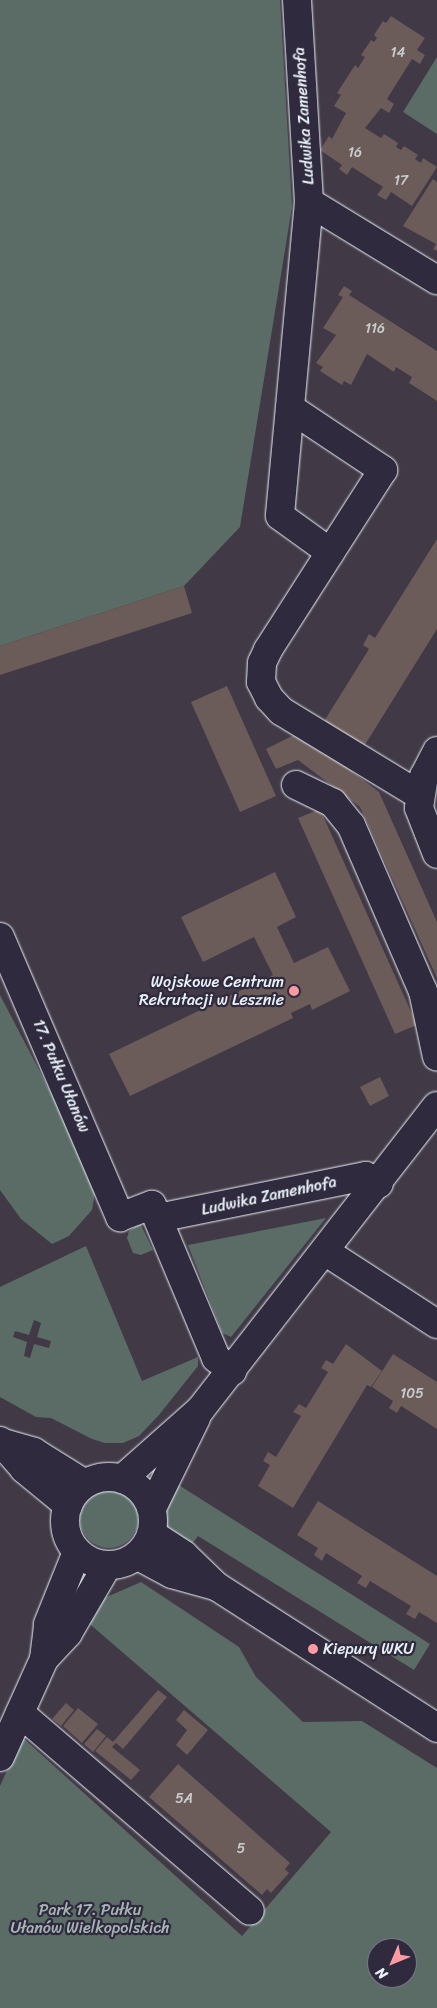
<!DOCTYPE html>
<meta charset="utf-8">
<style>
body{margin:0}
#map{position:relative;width:437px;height:2008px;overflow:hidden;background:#413945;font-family:Sriracha,sans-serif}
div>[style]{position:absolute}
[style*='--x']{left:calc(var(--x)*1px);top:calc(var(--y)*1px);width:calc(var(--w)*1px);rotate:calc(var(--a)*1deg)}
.green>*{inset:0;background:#5a6c65}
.round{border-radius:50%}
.building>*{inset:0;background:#6b5b59}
.roads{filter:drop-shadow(0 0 1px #e8f1f8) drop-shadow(0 0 1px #e8f1f8)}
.minor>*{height:28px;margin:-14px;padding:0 14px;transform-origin:14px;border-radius:14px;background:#2f2a3d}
.minor>.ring{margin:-14px;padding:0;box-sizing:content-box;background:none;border:28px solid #2f2a3d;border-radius:50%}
.dots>*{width:14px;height:14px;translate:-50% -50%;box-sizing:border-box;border:2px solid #2f2a3d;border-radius:50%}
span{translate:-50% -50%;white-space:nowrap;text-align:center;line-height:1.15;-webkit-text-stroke:4.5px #2f2a3d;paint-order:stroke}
.number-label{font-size:14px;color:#c9ccd0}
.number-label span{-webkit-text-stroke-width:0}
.street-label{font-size:16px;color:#e8f1f8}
.poi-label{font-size:16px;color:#e8f1f8}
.right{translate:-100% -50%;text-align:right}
.left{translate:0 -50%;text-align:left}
.park-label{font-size:16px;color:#a8b5b6}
.north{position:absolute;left:367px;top:1938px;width:50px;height:50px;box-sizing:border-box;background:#2f2a3d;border:1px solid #797a88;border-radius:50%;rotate:225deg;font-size:14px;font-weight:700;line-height:20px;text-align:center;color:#e8f1f8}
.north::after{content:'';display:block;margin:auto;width:18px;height:22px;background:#ff9aa2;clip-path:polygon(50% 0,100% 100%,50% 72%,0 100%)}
</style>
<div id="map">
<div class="green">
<div style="clip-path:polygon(0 0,280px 0,292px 207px,240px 527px,184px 586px,0 646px)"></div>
<div style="clip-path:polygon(437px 57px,437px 134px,403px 112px)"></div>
<div style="clip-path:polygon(0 995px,97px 1181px,92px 1210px,69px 1236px,52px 1244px,21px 1219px,0 1190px)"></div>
<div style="clip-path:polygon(326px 1218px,231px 1337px,222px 1333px,188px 1245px)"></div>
<div style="clip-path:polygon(140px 1223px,153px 1250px,141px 1255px,133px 1253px,127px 1238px,129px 1231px)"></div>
<div style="clip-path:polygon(evenodd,86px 1246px,142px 1381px,198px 1357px,198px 1366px,159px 1415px,139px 1436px,123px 1443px,105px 1443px,92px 1439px,51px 1418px,36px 1417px,0 1397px,0 1287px,86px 1246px,34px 1320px,41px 1323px,37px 1337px,51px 1341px,49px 1348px,34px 1344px,30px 1358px,24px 1356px,27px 1342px,13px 1337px,15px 1331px,29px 1335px,34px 1320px)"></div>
<div style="clip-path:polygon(174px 1482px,430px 1644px,414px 1670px,198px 1536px,189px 1548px,163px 1528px)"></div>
<div class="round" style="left:80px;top:1490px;width:58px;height:58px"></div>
<div style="clip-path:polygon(evenodd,141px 1582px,239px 1647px,256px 1677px,303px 1722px,362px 1721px,437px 1768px,437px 2008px,0 2008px,0 1786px,22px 1737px,242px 1936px,331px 1832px,85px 1620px,102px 1599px,141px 1582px,377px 1948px,407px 1948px,407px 1978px,377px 1978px,377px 1948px)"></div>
</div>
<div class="building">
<div style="clip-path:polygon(391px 16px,425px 38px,417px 50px,425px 55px,420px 64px,412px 59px,387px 99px,394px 104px,389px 113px,381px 108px,365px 128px,381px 138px,384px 134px,398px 143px,396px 147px,401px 150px,404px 146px,418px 155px,415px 159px,421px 163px,423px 158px,437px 167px,412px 206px,391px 192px,386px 200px,377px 195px,383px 187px,352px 167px,347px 175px,339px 169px,342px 165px,320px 150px,329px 136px,332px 139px,346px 113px,334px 106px,341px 95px,337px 93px,355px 65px,358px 68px,365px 57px,361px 55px,371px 40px,374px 42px,377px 38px,374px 35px,383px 21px,386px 23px)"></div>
<div style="clip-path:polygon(433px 179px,437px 182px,437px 251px,433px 249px,436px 244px,403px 226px)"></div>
<div style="clip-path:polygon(344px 286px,352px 291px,349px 295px,437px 351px,437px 401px,409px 383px,412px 377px,396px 367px,394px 372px,367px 354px,351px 385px,344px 381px,342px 385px,320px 371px,323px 367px,316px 363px,336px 335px,323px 328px,343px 297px,338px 295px)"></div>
<div style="clip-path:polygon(437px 539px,437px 629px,363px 748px,323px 723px,369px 649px,363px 645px,369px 634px,375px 638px)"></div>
<div style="clip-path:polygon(184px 586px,192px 613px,0 675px,0 646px)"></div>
<div style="clip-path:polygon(227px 686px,276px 796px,240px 812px,191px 702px)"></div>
<div style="clip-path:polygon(300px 732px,379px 792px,437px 922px,437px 978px,360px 807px,298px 760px,276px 769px,266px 749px)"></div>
<div style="clip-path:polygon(320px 809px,417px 1025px,395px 1034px,298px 818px)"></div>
<div style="clip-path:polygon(275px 872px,296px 917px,277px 927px,294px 963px,328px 947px,350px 991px,312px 1010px,310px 1004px,291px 1013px,293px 1018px,130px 1096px,109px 1054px,273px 975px,254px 937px,203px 962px,181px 917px)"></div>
<div style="clip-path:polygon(380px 1077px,389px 1096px,370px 1106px,360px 1087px)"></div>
<div style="clip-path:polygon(346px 1344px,382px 1371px,371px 1387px,367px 1385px,293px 1508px,258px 1486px,270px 1465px,263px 1461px,268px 1452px,276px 1457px,301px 1416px,293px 1412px,299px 1404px,306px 1408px,328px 1372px,321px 1368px,326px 1360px,333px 1364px)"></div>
<div style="clip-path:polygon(393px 1354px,437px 1382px,437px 1429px,401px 1406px,397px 1413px,389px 1408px,393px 1401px,372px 1387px)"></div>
<div style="clip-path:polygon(318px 1501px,437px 1576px,437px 1623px,419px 1612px,415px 1619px,406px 1614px,411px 1606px,370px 1581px,366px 1588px,357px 1583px,362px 1576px,326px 1553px,322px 1561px,314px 1555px,318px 1548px,297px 1535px)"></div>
<div style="clip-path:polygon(158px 1690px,167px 1697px,123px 1749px,116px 1743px,112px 1747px,140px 1770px,131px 1780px,95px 1751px,107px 1737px,113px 1742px)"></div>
<div style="clip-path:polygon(66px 1703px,74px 1710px,61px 1726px,52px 1719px)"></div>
<div style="clip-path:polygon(78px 1708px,98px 1724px,82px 1743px,63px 1726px)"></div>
<div style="clip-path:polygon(184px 1710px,208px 1730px,187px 1755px,176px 1745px,187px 1730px,176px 1720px)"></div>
<div style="clip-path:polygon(97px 1729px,106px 1736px,93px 1752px,84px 1744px)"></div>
<div style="clip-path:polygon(178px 1764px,290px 1863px,285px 1869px,289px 1873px,271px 1893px,267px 1889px,262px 1895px,149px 1797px)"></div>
</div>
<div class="roads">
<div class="minor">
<div style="--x:297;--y:0;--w:202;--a:86.6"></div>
<div style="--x:309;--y:202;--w:315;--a:95.3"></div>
<div style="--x:280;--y:516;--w:62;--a:35.8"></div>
<div style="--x:309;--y:202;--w:150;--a:31.4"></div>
<div style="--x:290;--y:408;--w:112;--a:33.7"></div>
<div style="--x:383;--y:470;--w:214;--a:122.6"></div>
<div style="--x:268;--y:650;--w:14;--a:115"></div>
<div style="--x:262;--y:663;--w:19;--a:93"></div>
<div style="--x:261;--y:682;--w:18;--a:63"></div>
<div style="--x:269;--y:698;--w:18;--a:47"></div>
<div style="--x:281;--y:711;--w:162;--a:31.3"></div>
<div style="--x:437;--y:751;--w:28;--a:117"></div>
<div style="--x:424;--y:776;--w:32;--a:99"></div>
<div style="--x:419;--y:808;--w:49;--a:68.6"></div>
<div style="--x:296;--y:785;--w:41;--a:25.9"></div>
<div style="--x:333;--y:803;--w:28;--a:51"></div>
<div style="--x:351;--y:825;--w:181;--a:66.6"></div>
<div style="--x:423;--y:991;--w:67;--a:78"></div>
<div style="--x:0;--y:937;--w:305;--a:66.8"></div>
<div style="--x:120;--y:1217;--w:34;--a:-21"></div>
<div style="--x:152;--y:1205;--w:166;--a:67.3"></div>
<div style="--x:216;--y:1358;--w:21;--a:39"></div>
<div style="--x:158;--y:1218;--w:212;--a:-11.4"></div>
<div style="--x:366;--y:1176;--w:15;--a:32"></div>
<div style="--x:326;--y:1252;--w:132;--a:33"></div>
<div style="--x:0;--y:1441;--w:37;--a:49"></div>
<div style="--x:24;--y:1469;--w:57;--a:39.3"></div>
<div style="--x:3;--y:1443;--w:32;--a:16"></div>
<div style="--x:34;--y:1452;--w:60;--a:32.1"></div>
<div class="ring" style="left:65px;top:1477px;width:60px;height:60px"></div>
<div style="--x:122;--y:1479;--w:104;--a:-41.5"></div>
<div style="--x:200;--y:1410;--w:385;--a:-52.1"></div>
<div style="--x:152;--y:1508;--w:100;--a:-63.9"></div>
<div style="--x:152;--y:1534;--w:38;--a:33"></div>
<div style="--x:184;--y:1555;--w:45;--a:44.1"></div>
<div style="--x:216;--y:1586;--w:263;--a:32.7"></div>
<div style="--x:138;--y:1556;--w:38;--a:28"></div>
<div style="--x:172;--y:1574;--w:45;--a:15.6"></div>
<div style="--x:44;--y:1659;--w:35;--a:-47"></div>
<div style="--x:68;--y:1633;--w:78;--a:-59.8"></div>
<div style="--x:20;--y:1713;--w:303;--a:40.7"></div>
<div style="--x:0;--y:1757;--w:107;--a:-65.8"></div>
<div style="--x:44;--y:1659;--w:35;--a:-83"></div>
<div style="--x:48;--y:1624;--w:78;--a:-68.1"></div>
</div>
</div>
<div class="dots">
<div style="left:294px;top:991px;background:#ff9aa2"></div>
<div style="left:313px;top:1649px;background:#ff9aa2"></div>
</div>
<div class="number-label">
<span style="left:398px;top:53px">14</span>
<span style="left:355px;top:153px">16</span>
<span style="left:401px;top:181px">17</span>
<span style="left:375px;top:329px">116</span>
<span style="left:412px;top:1394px">105</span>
<span style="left:184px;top:1799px">5A</span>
<span style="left:241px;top:1849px">5</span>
</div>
<div class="street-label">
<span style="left:304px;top:116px;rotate:-94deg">Ludwika Zamenhofa</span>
<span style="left:61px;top:1076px;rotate:67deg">17. Pułku Ułanów</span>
<span style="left:269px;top:1196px;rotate:-12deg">Ludwika Zamenhofa</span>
</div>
<div class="poi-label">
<span class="right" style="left:284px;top:991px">Wojskowe Centrum<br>Rekrutacji w Lesznie</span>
<span class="left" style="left:323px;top:1649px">Kiepury WKU</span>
</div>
<div class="park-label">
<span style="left:90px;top:1919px">Park 17. Pułku<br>Ułanów Wielkopolskich</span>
</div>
<div class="north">N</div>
</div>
